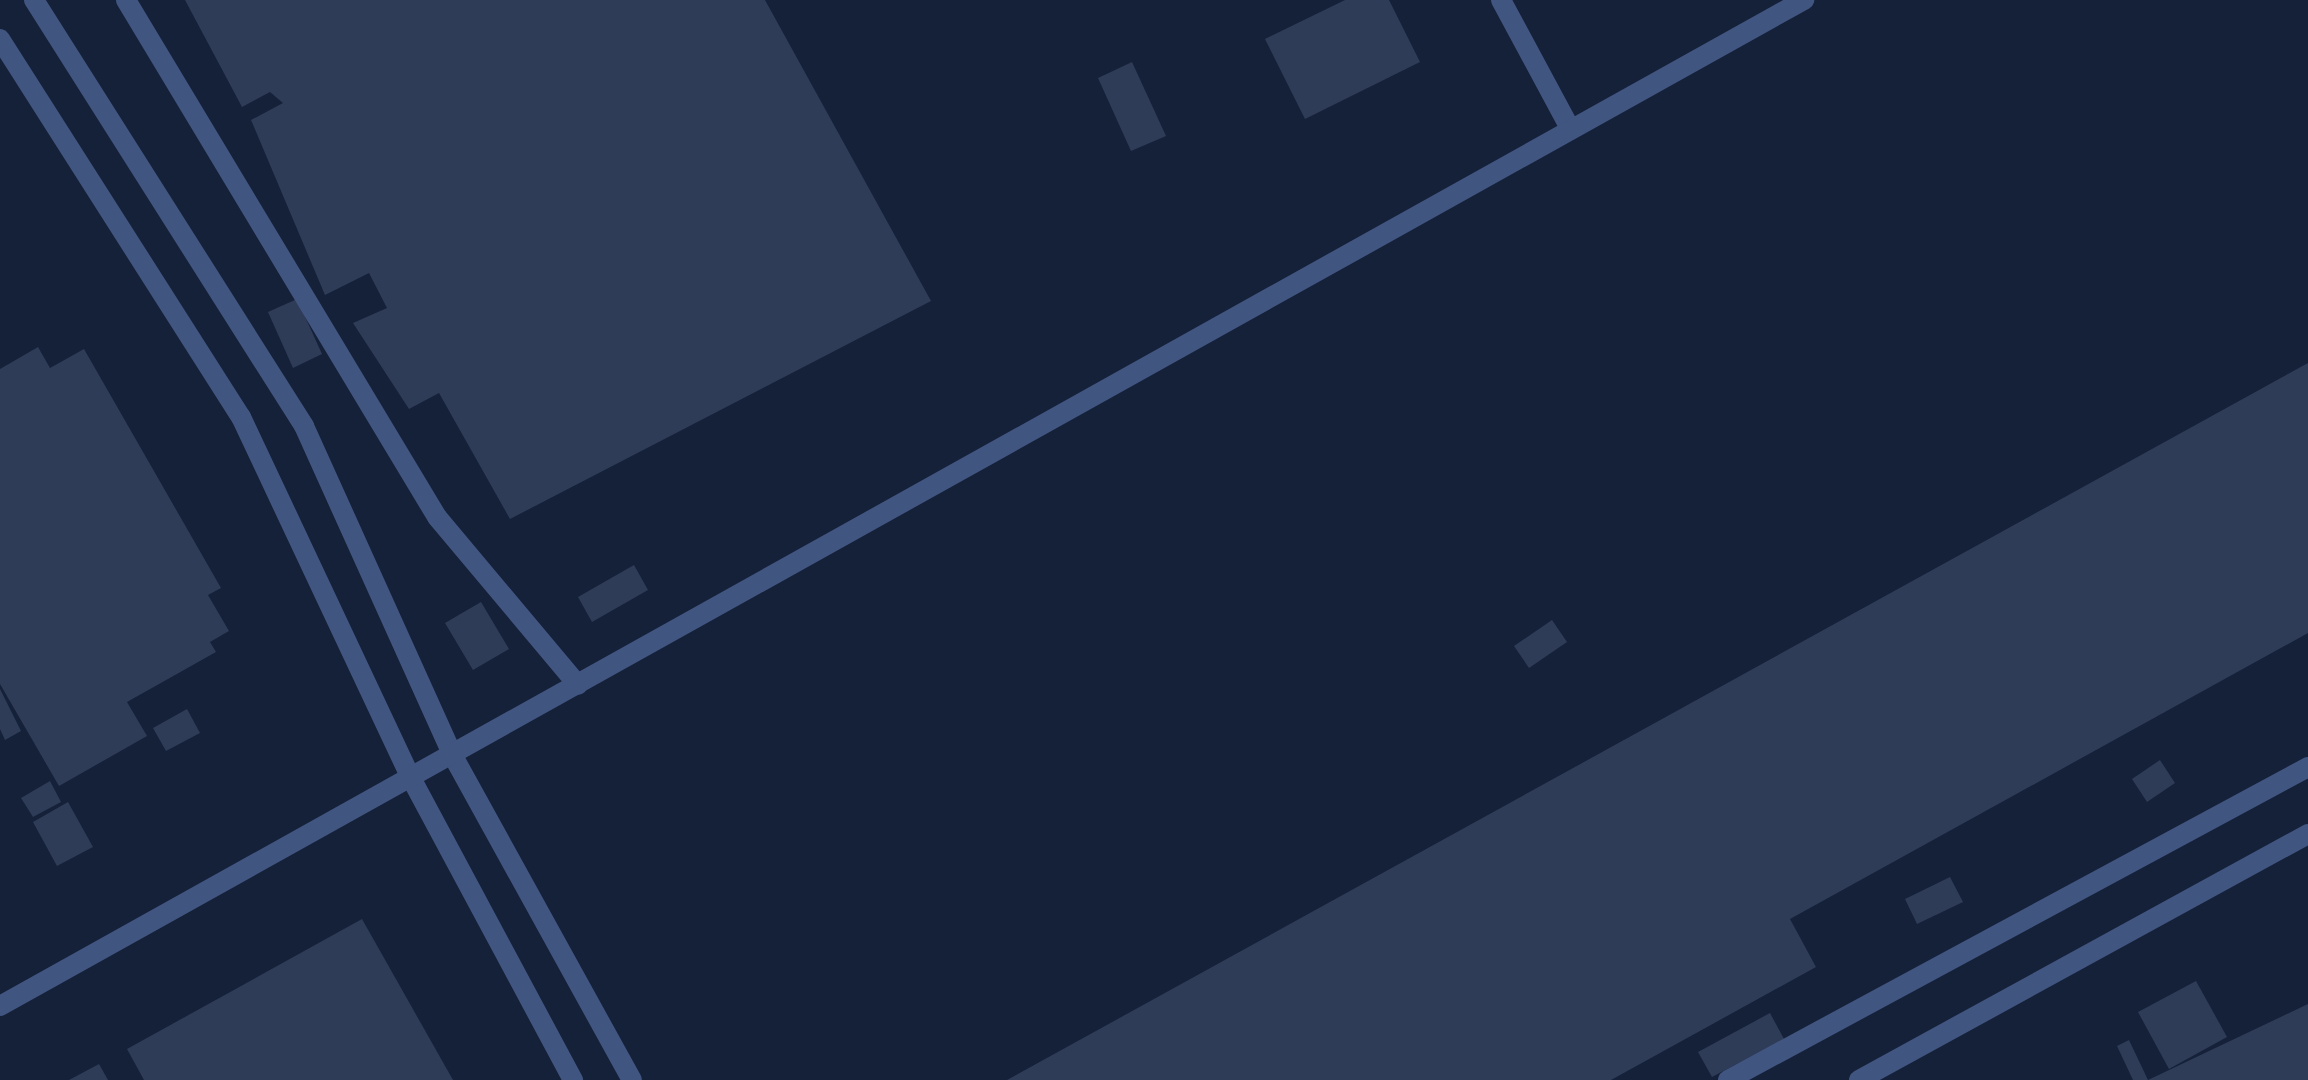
<!DOCTYPE html>
<style>
body{margin:0}
#map{position:relative;width:2308px;height:1080px;overflow:hidden;background:#152039;font-family:"Titillium Web",sans-serif}
div>[style]{position:absolute}
[style*='--x']{left:calc(var(--x)*1px);top:calc(var(--y)*1px);width:calc(var(--w)*1px);rotate:calc(var(--a)*1deg)}
.building>*{inset:0;background:#2f3c57}
.minor>*{height:20px;margin:-10px;padding:0 10px;transform-origin:10px;border-radius:10px;background:#415581}
span{translate:-50% -50%;white-space:nowrap;text-align:center;line-height:1.15;-webkit-text-stroke:7px #060b15;paint-order:stroke}
</style>
<div id="map">
<div class="building">
<div style="clip-path:polygon(185px 0,765px 0,931px 301px,510px 519px,439px 393px,409px 409px,353px 323px,387px 308px,369px 273px,325px 295px,251px 120px,283px 103px,270px 92px,242px 107px)"></div>
<div style="clip-path:polygon(1345px 0,1389px 0,1420px 62px,1305px 119px,1265px 39px)"></div>
<div style="clip-path:polygon(1132px 62px,1166px 136px,1131px 151px,1098px 78px)"></div>
<div style="clip-path:polygon(297px 299px,322px 354px,293px 368px,268px 312px)"></div>
<div style="clip-path:polygon(38px 347px,50px 368px,84px 349px,221px 588px,208px 595px,229px 631px,210px 642px,216px 652px,127px 702px,147px 736px,59px 786px,0 684px,0 369px)"></div>
<div style="clip-path:polygon(2308px 363px,2308px 633px,1790px 919px,1816px 967px,1611px 1080px,1007px 1080px)"></div>
<div style="clip-path:polygon(634px 565px,648px 590px,592px 622px,578px 597px)"></div>
<div style="clip-path:polygon(481px 602px,509px 649px,473px 670px,445px 623px)"></div>
<div style="clip-path:polygon(1552px 620px,1567px 642px,1529px 668px,1514px 646px)"></div>
<div style="clip-path:polygon(0 689px,21px 731px,5px 740px,0 729px)"></div>
<div style="clip-path:polygon(187px 709px,200px 733px,166px 751px,153px 728px)"></div>
<div style="clip-path:polygon(2160px 760px,2175px 783px,2147px 802px,2132px 779px)"></div>
<div style="clip-path:polygon(50px 781px,61px 802px,33px 817px,21px 798px)"></div>
<div style="clip-path:polygon(68px 802px,93px 847px,57px 866px,33px 822px)"></div>
<div style="clip-path:polygon(1950px 877px,1963px 902px,1917px 924px,1905px 899px)"></div>
<div style="clip-path:polygon(362px 919px,453px 1080px,144px 1080px,127px 1049px)"></div>
<div style="clip-path:polygon(2196px 981px,2227px 1037px,2169px 1069px,2138px 1012px)"></div>
<div style="clip-path:polygon(2308px 1004px,2308px 1080px,2133px 1080px,2117px 1046px,2129px 1040px,2148px 1080px)"></div>
<div style="clip-path:polygon(1770px 1013px,1784px 1039px,1712px 1077px,1698px 1052px)"></div>
<div style="clip-path:polygon(99px 1064px,108px 1080px,69px 1080px)"></div>
</div>
<div class="minor">
<div style="--x:34;--y:0;--w:504;--a:57.63"></div>
<div style="--x:304;--y:426;--w:362;--a:65.7"></div>
<div style="--x:453;--y:756;--w:370;--a:61.1"></div>
<div style="--x:126;--y:0;--w:603;--a:58.97"></div>
<div style="--x:437;--y:517;--w:219;--a:50"></div>
<div style="--x:1501;--y:0;--w:145;--a:61.7"></div>
<div style="--x:0;--y:39;--w:448;--a:57.5"></div>
<div style="--x:241;--y:417;--w:399;--a:64.8"></div>
<div style="--x:411;--y:778;--w:343;--a:61.8"></div>
<div style="--x:0;--y:1006;--w:2066;--a:-29.15"></div>
<div style="--x:1728;--y:1080;--w:659;--a:-28.35"></div>
<div style="--x:1859;--y:1080;--w:512;--a:-28.72"></div>
</div>
</div>
